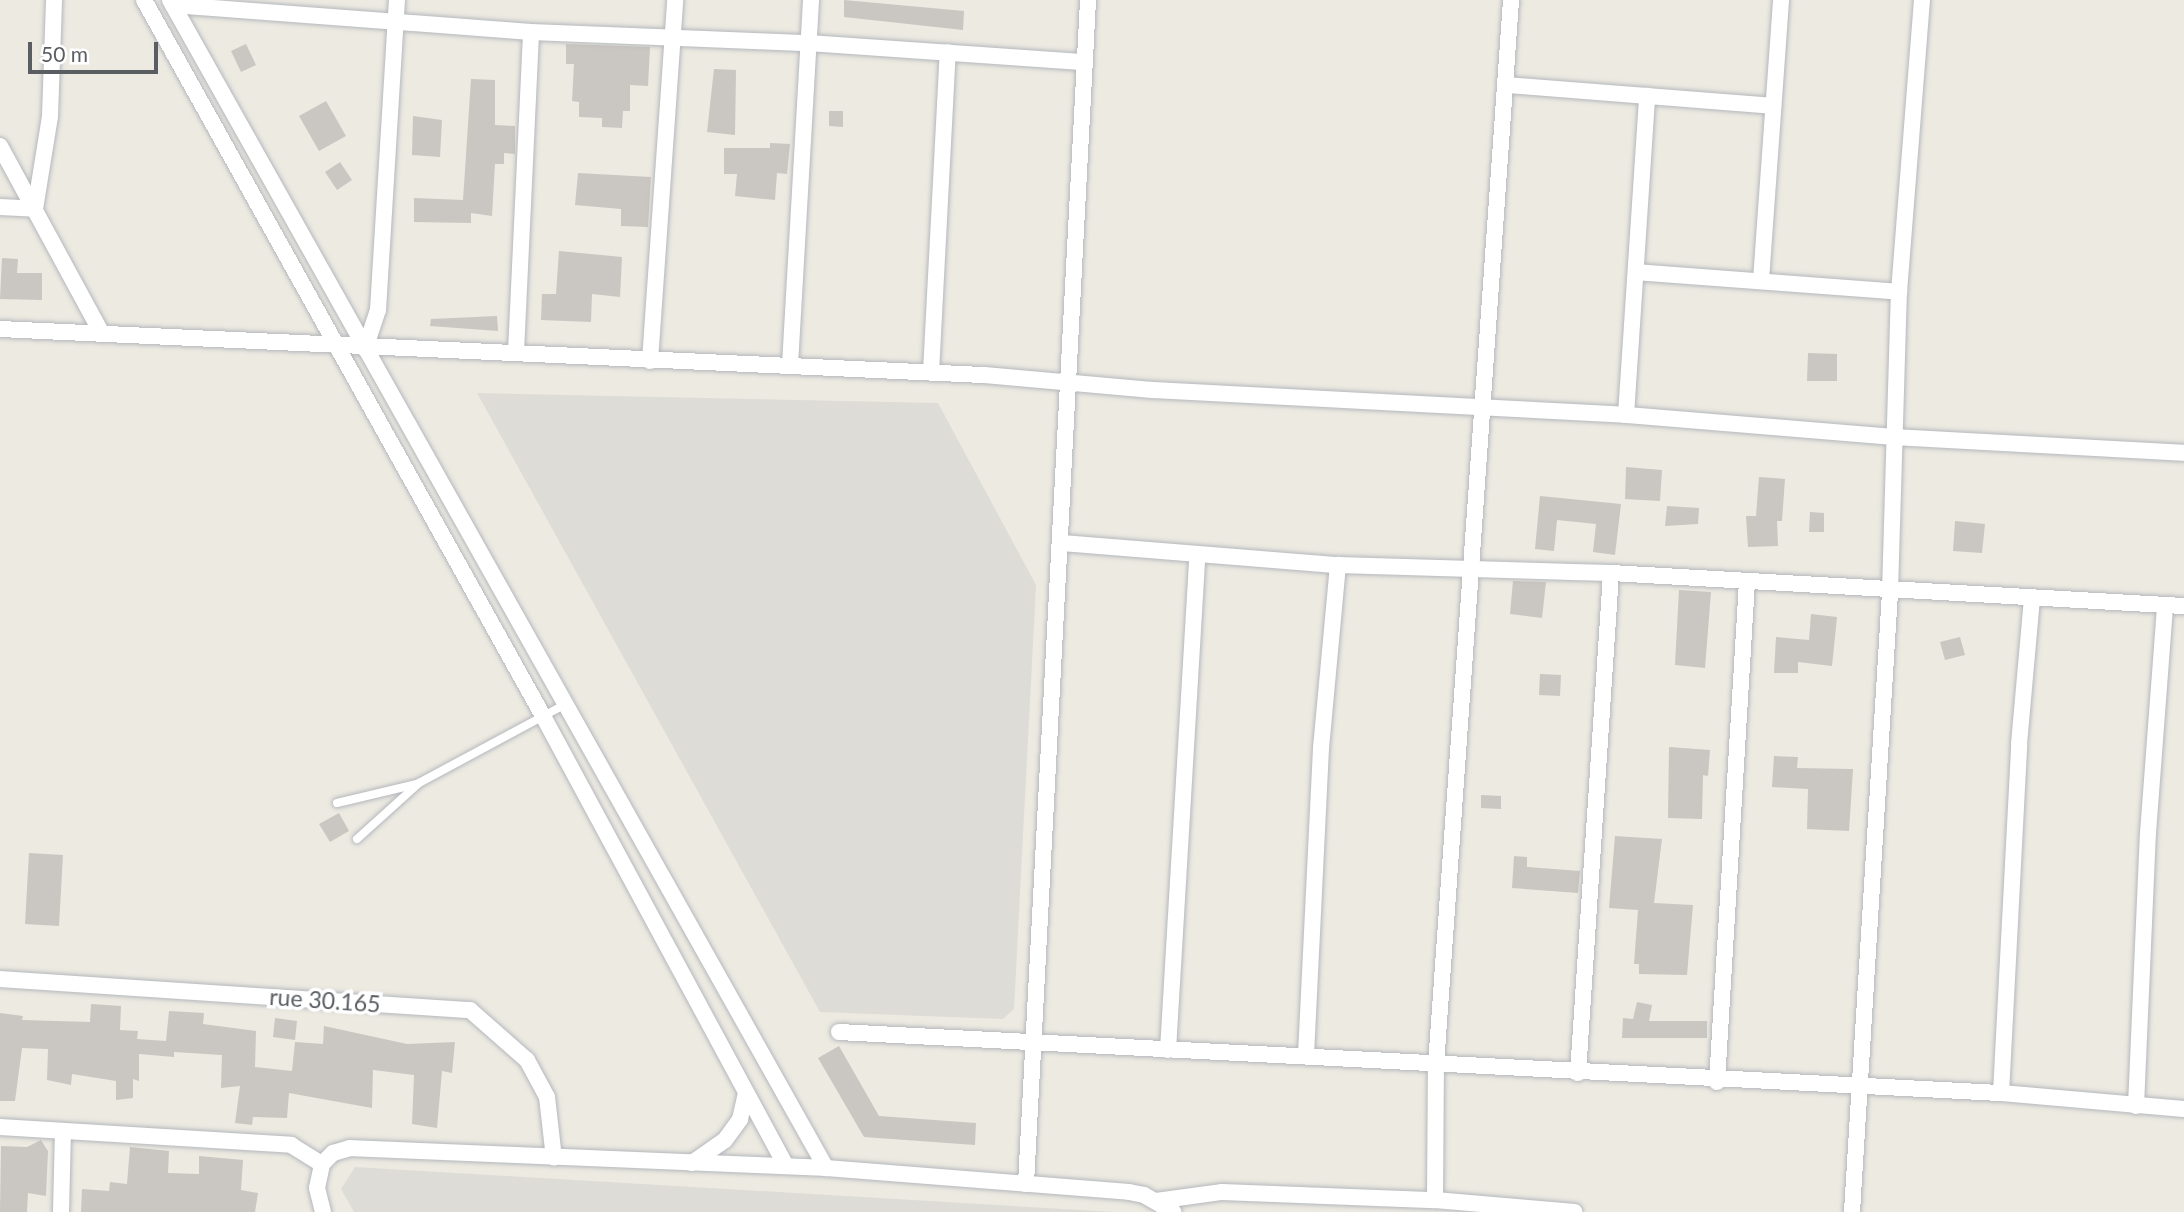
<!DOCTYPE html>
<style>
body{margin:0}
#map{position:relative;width:2184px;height:1212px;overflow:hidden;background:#edeae2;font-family:Lato,sans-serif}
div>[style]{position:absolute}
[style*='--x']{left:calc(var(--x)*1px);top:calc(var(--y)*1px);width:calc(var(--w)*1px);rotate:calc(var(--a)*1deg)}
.industrial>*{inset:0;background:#dedcd6}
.building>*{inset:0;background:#cac6c1}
.roads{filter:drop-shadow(0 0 2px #b4b8bc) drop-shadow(0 0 2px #b4b8bc)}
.lane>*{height:8px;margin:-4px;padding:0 4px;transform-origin:4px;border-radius:4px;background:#fff}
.street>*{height:16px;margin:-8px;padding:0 8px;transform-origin:8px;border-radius:8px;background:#fff}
span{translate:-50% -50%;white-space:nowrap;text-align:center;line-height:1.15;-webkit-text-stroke:7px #fff;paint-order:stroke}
.street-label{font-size:23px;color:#5a5e62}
.scale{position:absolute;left:28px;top:42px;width:130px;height:32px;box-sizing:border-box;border:4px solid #5a5e62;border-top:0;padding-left:9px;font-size:21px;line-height:24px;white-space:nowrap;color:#5a5e62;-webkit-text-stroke:5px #fff;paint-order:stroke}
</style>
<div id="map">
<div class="industrial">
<div style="clip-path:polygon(477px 393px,938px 403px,1036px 585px,1014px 1009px,1003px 1019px,820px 1012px)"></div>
<div style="clip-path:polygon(355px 1167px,1115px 1212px,354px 1212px,341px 1189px)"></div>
</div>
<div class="building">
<div style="clip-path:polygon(844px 0,964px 11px,963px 30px,844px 17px)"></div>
<div style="clip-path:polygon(246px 44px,256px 65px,241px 72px,231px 51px)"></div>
<div style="clip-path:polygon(566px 44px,650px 47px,648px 86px,630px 85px,630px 111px,623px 111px,622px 128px,602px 127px,602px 118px,579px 117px,579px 102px,572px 101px,574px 64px,566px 64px)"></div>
<div style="clip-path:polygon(714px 69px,736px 70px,735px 135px,707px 132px)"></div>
<div style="clip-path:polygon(471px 79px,495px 80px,495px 125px,515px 126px,515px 154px,504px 153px,504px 164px,495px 164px,492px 216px,471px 213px,471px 223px,414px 222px,414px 198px,463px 200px)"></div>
<div style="clip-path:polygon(326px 101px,346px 136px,319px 151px,299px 116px)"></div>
<div style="clip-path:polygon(829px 111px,843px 111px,843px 127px,829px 126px)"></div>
<div style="clip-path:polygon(413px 116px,442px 120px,440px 157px,412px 155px)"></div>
<div style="clip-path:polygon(770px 143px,790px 144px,787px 174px,777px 173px,775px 200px,735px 196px,737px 174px,724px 174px,724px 148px,770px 148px)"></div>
<div style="clip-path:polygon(340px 162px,352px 180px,337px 190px,325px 172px)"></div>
<div style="clip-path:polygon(578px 173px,651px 177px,648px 227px,621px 226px,621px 209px,575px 205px)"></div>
<div style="clip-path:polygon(559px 251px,622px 257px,620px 297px,592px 294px,591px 322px,541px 320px,542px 294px,556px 294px)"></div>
<div style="clip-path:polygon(2px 258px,18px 259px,17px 273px,42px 273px,42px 300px,0 299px)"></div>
<div style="clip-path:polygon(497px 316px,498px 331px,430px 326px,431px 319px)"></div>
<div style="clip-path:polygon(1808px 353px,1837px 354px,1837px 381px,1807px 381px)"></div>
<div style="clip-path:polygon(1626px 467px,1662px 470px,1660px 501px,1625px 499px)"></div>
<div style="clip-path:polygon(1759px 477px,1785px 479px,1782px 521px,1777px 521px,1778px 546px,1748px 547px,1746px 516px,1756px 516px)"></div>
<div style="clip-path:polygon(1540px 496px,1621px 504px,1615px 555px,1593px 552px,1596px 524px,1557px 520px,1554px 551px,1535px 549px)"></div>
<div style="clip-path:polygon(1667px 506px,1699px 508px,1698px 524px,1665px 526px)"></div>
<div style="clip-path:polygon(1810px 512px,1824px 513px,1824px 532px,1809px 532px)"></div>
<div style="clip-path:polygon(1955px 521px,1985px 524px,1982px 553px,1953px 551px)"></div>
<div style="clip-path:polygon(1513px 581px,1546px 582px,1542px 618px,1510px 614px)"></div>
<div style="clip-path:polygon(1679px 590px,1711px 592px,1705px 668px,1675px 665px)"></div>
<div style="clip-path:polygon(1811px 614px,1837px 617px,1832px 666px,1798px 662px,1798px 673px,1774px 673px,1776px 637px,1809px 640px)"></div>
<div style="clip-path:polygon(1960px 637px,1965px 655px,1945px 660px,1940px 642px)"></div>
<div style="clip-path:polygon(1540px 674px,1561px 675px,1560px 696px,1539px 695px)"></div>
<div style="clip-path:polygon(1669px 747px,1710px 750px,1708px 776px,1703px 775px,1702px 819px,1668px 818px)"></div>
<div style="clip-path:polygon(1774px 756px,1798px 757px,1797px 768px,1853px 769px,1849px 831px,1807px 829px,1808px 789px,1772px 787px)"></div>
<div style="clip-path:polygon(1481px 795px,1501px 796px,1501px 809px,1481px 808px)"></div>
<div style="clip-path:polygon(339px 813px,349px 831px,330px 842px,319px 824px)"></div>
<div style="clip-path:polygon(1615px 836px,1662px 839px,1654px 903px,1693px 905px,1687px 975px,1639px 974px,1639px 964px,1634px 964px,1638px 910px,1609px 908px)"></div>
<div style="clip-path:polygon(29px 853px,63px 855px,59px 926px,25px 924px)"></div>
<div style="clip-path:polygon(1514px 856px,1527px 857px,1527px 867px,1580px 871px,1578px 893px,1512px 888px)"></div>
<div style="clip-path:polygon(1637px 1002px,1652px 1005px,1649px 1021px,1707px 1021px,1707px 1038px,1622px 1038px,1623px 1018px,1633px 1019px)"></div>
<div style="clip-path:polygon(91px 1004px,121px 1006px,120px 1030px,138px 1031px,137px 1039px,166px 1041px,169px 1011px,204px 1013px,203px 1024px,256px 1031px,255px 1067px,292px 1071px,295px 1042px,323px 1044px,324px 1026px,407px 1044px,455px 1042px,452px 1073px,442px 1071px,437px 1128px,412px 1124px,414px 1075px,373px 1070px,372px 1108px,289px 1093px,287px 1118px,253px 1117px,252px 1125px,235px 1123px,240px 1086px,221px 1088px,222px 1055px,174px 1052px,174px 1057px,139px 1054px,139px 1081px,133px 1079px,133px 1098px,116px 1100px,116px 1081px,72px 1074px,71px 1085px,47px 1080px,48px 1049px,22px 1048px,15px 1101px,0 1101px,0 1013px,23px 1016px,22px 1020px,90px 1022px)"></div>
<div style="clip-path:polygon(275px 1018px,297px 1021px,295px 1040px,273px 1037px)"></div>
<div style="clip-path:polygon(839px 1046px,879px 1116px,976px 1123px,975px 1145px,864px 1137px,818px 1058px)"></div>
<div style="clip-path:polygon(41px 1140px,48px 1151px,46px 1196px,28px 1193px,27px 1212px,0 1212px,1px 1146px,27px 1147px)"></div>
<div style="clip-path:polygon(130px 1147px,169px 1151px,168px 1173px,199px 1174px,199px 1156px,243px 1160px,241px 1190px,258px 1193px,255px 1212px,81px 1212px,82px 1189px,109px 1191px,110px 1182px,127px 1184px)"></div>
</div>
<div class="roads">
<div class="lane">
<div style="--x:337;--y:803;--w:82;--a:-13.4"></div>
<div style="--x:357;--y:839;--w:84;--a:-42.1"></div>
<div style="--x:419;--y:783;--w:167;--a:-28.3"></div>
</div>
<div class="street">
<div style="--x:144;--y:0;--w:820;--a:60.87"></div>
<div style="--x:543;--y:716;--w:511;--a:61.63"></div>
<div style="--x:170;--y:0;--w:1340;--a:60.68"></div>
<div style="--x:173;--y:5;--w:359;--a:4.3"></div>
<div style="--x:531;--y:32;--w:278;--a:2.3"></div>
<div style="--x:809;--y:43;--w:276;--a:4"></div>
<div style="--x:1507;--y:85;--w:267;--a:4.5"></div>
<div style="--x:0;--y:146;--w:214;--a:61.5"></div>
<div style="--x:0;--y:207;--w:35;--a:3"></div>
<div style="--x:35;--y:209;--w:94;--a:-80.8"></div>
<div style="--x:50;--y:116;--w:116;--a:-88"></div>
<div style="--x:1636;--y:272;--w:264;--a:4.3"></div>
<div style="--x:1761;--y:280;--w:281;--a:-85.9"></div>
<div style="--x:0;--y:329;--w:985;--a:2.68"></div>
<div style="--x:984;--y:375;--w:169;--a:5.1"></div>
<div style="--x:1152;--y:390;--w:475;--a:3"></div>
<div style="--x:1626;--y:415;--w:267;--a:4.7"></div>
<div style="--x:1892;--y:437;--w:292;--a:3.1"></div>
<div style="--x:365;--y:349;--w:41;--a:-71.6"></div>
<div style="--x:378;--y:310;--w:311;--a:-86.5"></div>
<div style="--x:516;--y:352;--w:320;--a:-87.3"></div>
<div style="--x:650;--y:361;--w:362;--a:-86"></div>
<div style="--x:790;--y:365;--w:366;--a:-86.7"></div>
<div style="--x:931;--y:372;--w:320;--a:-87"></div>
<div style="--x:1626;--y:415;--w:320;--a:-86.2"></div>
<div style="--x:1062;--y:543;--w:277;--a:4.6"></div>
<div style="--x:1338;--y:565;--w:273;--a:1.7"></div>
<div style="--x:1611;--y:573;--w:574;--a:3.3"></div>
<div style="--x:0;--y:979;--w:471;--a:3.8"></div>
<div style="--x:470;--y:1010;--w:76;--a:41.3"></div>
<div style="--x:527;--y:1060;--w:42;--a:61.6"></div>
<div style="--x:547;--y:1097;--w:61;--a:83.5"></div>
<div style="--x:839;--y:1032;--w:1164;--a:3.01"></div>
<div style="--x:2001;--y:1093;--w:184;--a:5"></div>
<div style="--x:1168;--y:1050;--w:495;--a:-86.6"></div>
<div style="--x:1306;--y:1055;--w:307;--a:-87.2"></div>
<div style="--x:1321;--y:748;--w:184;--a:-84.7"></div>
<div style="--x:1578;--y:1073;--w:501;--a:-86.22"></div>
<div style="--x:1717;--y:1082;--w:501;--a:-86.57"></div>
<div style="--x:2001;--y:1093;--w:349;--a:-87"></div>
<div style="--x:2019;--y:744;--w:147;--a:-84.9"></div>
<div style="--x:2136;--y:1106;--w:273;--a:-87.5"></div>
<div style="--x:2148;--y:833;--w:228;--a:-85.7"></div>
<div style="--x:0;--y:1127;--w:292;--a:3.5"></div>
<div style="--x:291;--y:1145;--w:36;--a:32"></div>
<div style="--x:692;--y:1163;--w:40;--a:-34.9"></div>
<div style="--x:725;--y:1140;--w:26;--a:-54"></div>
<div style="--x:740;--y:1119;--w:27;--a:-77"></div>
<div style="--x:1026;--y:1184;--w:1186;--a:-87"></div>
<div style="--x:1435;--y:1200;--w:135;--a:-89.6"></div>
<div style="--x:1436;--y:1065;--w:1068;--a:-85.97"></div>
<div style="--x:1156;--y:1201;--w:67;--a:-7.8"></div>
<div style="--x:1222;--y:1192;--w:213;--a:2.2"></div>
<div style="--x:1435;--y:1200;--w:140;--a:4.9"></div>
<div style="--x:61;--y:1212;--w:81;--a:-88.6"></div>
<div style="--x:323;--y:1212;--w:25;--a:-104"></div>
<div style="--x:317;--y:1188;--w:25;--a:-78"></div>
<div style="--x:322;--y:1164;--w:16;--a:-45"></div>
<div style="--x:333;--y:1153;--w:18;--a:-16"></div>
<div style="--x:350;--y:1148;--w:476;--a:2.4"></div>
<div style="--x:826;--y:1168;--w:304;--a:4.5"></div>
<div style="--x:1129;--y:1192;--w:15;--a:11"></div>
<div style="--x:1144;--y:1195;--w:34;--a:30"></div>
<div style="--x:1852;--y:1212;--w:621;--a:-86.49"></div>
<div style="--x:1890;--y:592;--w:300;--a:-88.3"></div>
<div style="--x:1899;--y:292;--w:293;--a:-85.5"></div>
</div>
</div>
<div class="street-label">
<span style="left:325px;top:1000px;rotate:4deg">rue 30.165</span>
</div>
<div class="scale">50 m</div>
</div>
